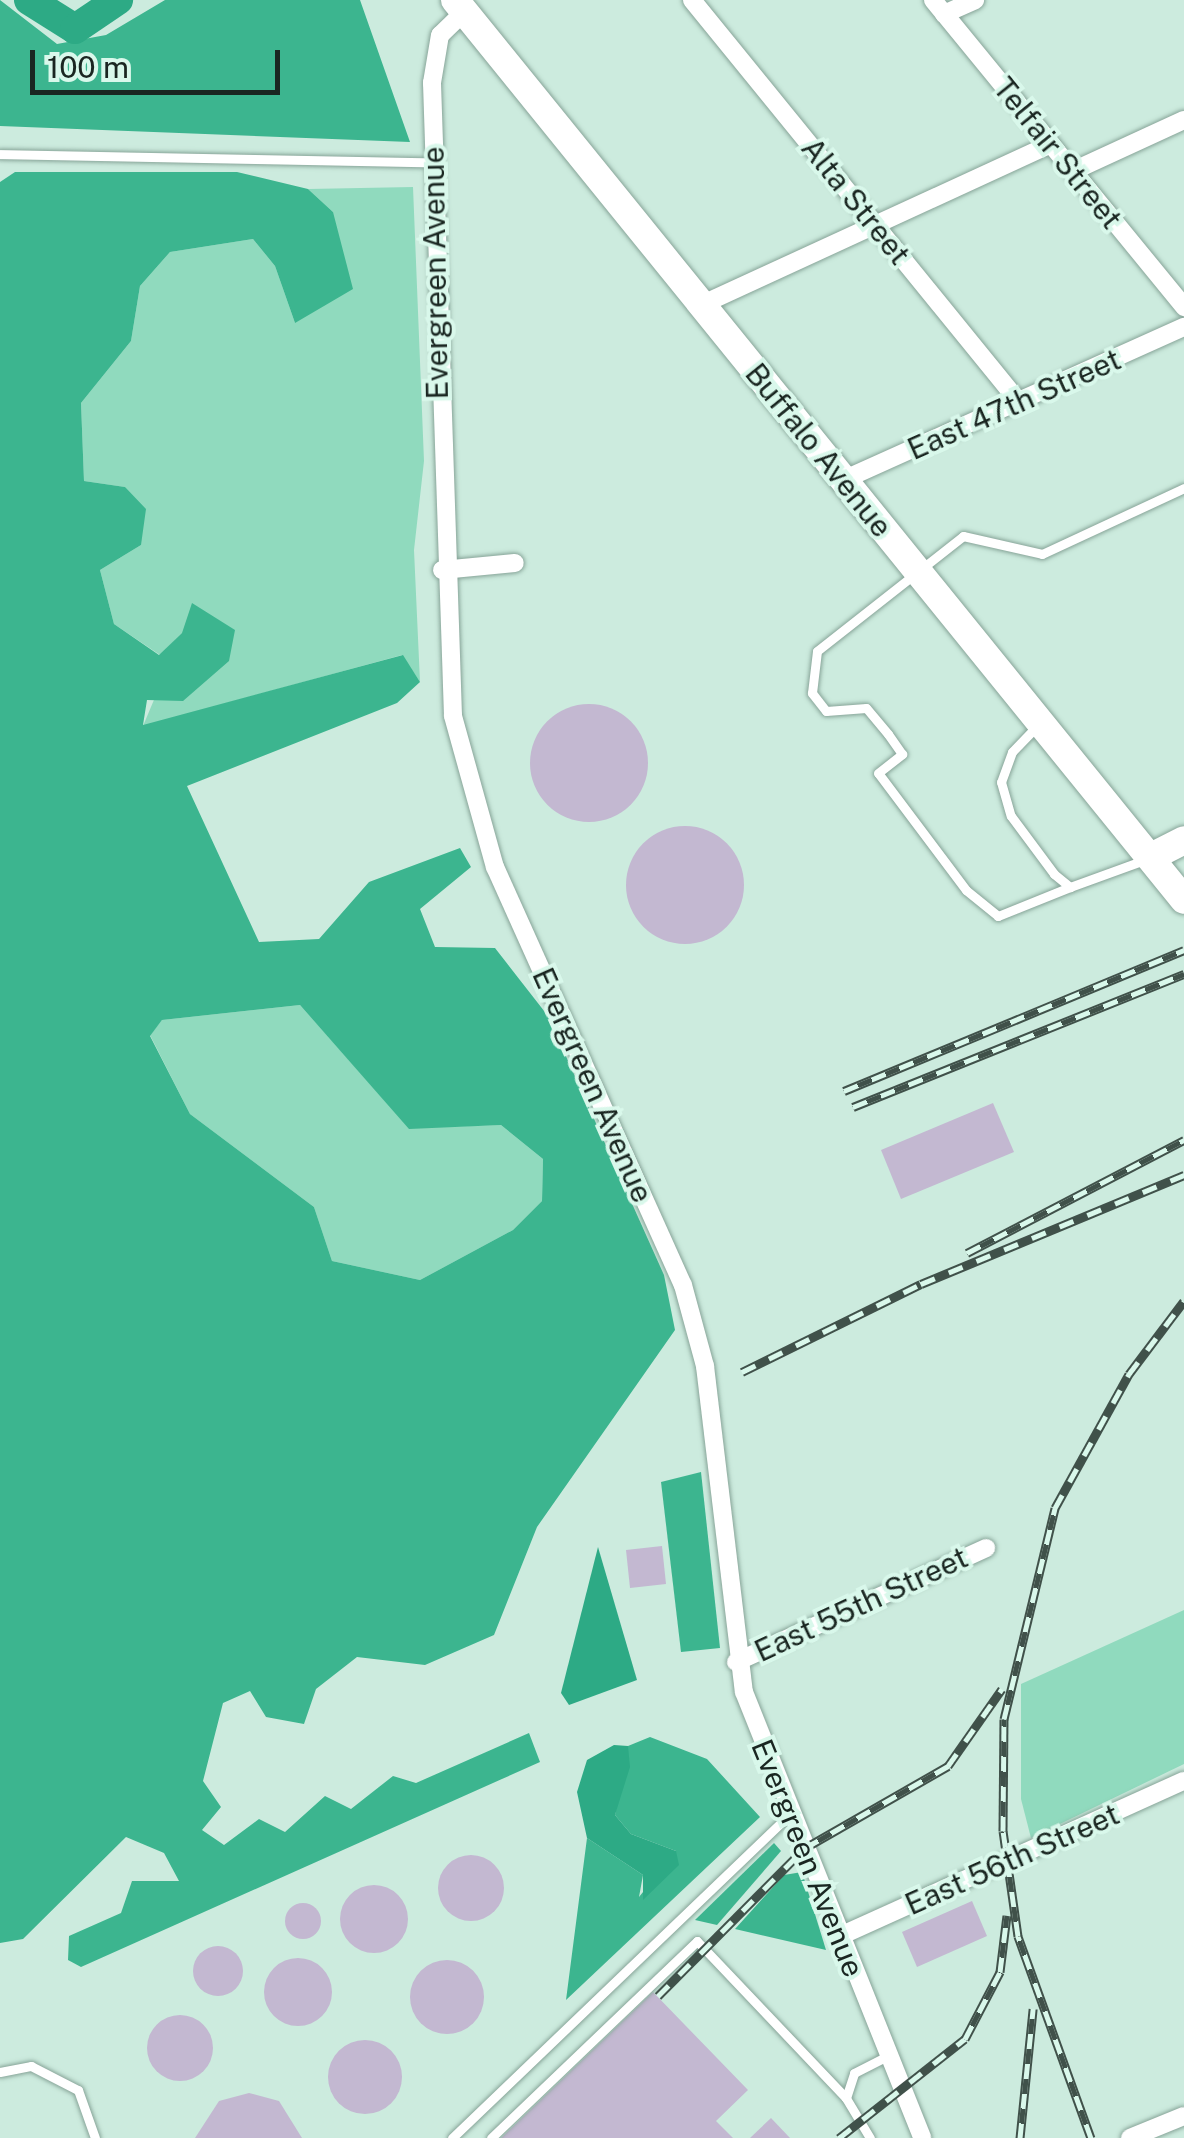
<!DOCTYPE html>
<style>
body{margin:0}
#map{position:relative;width:1184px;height:2138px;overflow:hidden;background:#ccebde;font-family:"Public Sans",sans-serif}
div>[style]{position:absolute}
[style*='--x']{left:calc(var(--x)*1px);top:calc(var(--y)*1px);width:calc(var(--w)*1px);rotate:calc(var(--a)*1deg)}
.green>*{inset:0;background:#90dabe}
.forest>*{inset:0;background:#3cb58f}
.water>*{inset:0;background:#2daa85}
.river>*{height:30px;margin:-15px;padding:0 15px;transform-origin:15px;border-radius:15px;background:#2daa85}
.building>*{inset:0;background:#c3b8d1}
.round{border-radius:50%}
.roads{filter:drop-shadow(0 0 2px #87a498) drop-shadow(0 0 2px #87a498)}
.lane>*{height:9px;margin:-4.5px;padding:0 4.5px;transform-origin:4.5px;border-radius:4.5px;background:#fff}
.street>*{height:18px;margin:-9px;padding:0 9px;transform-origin:9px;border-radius:9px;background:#fff}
.secondary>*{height:28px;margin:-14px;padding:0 14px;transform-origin:14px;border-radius:14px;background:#fff}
.rail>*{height:9px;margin-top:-4.5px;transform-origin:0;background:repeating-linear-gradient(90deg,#d9f8eb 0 15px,#40514a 0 30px);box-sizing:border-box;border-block:2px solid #40514a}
span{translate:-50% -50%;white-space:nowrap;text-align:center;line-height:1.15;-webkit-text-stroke:8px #d9f8eb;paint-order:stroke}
.street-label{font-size:30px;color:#1a2621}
.scale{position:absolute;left:30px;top:50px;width:250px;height:45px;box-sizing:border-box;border:5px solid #1a2621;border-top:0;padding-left:12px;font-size:30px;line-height:35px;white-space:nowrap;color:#1a2621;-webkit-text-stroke:8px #d9f8eb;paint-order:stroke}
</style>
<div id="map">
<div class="green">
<div style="clip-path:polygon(413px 187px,424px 461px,414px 550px,420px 682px,402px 655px,143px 726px,182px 633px,160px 655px,114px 624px,100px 570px,141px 545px,125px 487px,84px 481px,81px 403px,131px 341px,140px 286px,170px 252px,253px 239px,275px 266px,295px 323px,333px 212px,308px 189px)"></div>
<div style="clip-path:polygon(300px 1005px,409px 1128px,501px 1125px,543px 1159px,542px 1201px,513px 1230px,420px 1280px,332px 1261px,314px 1207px,190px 1114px,150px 1035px,162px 1020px)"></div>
<div style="clip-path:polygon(1184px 1610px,1184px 1764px,1031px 1838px,1021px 1799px,1021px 1684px)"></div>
</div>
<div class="forest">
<div style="clip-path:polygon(0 0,57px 44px,106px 35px,165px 0,360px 0,410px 142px,0 126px)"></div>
<div style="clip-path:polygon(evenodd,15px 172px,237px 172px,308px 189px,333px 212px,353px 289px,295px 323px,275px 266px,253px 239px,170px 252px,140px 286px,131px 341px,81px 403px,84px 481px,125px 487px,146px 509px,141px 545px,100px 570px,114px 624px,159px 655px,182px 633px,192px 603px,235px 630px,229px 661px,183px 701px,147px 700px,143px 725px,403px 655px,420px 682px,397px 703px,187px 786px,259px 942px,319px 939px,369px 882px,460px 848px,471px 867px,420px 909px,435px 947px,495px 948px,548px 1016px,664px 1275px,675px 1330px,537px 1527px,494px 1635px,425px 1665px,357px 1657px,316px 1689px,304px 1724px,266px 1717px,250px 1691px,223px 1703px,203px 1781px,221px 1807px,202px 1830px,224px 1845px,259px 1819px,285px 1832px,325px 1796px,351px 1809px,393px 1776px,416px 1783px,529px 1733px,540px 1762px,81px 1967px,68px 1960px,69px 1936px,121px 1913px,132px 1881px,179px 1881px,164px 1853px,126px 1837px,23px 1939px,0 1943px,0 182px,15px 172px,300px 1005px,409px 1129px,501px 1125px,543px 1159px,542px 1201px,513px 1230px,420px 1280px,332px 1261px,314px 1207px,190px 1114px,150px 1036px,162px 1020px,300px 1005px)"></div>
<div style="clip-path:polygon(701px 1472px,720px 1648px,681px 1652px,661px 1482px)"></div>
<div style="clip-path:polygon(650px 1737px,707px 1759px,760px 1817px,566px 2000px,587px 1838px,643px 1875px,639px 1897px,676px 1851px,631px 1834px,615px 1815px,628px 1746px)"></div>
<div style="clip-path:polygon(774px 1843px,781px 1851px,717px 1925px,695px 1920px)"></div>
<div style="clip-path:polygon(802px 1872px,826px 1950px,735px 1929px,784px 1875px)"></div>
</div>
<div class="water">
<div style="clip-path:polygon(598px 1547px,637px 1680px,569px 1705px,561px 1693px)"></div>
<div style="clip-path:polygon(614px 1745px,628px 1746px,630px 1767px,615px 1815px,631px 1834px,676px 1851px,679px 1865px,643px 1900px,643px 1875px,587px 1838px,577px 1792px,587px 1760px)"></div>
</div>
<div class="river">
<div style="--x:29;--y:0;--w:54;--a:32.2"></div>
<div style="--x:75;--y:29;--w:52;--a:-34"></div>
</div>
<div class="building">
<div class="round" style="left:530px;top:704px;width:118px;height:118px"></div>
<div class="round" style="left:626px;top:826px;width:118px;height:118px"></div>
<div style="clip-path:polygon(993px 1103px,1014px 1152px,901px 1199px,881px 1150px)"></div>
<div style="clip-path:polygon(662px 1546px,666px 1584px,630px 1588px,626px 1550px)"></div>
<div class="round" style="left:438px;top:1855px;width:66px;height:66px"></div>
<div class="round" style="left:340px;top:1885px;width:68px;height:68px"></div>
<div style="clip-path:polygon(972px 1901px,987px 1936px,917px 1967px,902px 1932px)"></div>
<div class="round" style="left:285px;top:1903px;width:36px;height:36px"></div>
<div class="round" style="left:193px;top:1946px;width:50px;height:50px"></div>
<div class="round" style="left:264px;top:1958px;width:68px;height:68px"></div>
<div class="round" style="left:410px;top:1960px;width:74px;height:74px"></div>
<div style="clip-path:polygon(653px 1992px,748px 2090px,716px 2121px,733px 2138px,501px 2138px)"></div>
<div class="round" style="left:147px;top:2015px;width:66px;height:66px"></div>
<div class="round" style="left:328px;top:2040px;width:74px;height:74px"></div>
<div style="clip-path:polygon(249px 2093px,279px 2101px,302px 2138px,195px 2138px,219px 2101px)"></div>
<div style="clip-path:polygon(771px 2118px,790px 2138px,750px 2138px)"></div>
</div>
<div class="roads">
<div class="lane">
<div style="--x:0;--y:154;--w:432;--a:1.1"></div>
<div style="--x:1037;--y:726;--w:36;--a:134"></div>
<div style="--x:1012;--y:752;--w:32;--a:110"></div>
<div style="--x:1001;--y:782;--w:35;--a:74"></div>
<div style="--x:1011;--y:816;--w:72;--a:53.4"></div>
<div style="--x:1054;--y:874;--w:21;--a:39"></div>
<div style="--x:1070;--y:887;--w:82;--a:-20"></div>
<div style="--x:1070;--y:887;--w:78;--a:158.1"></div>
<div style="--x:998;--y:916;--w:41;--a:-140.9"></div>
<div style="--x:966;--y:890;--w:146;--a:-126.9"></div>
<div style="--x:878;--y:773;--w:31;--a:-38"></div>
<div style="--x:902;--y:754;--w:24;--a:-125"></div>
<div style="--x:888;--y:734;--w:34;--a:-130"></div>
<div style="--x:866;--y:708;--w:40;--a:175.7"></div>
<div style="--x:826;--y:711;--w:23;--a:-128"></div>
<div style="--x:812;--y:693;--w:42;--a:-83.2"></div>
<div style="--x:817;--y:651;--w:186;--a:-38.2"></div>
<div style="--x:963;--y:536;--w:81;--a:12.8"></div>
<div style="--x:1042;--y:554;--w:157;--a:-24.9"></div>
<div style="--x:0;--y:2072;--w:32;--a:-11"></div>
<div style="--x:31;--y:2066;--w:53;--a:27.1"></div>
<div style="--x:78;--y:2090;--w:51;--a:70.5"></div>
<div style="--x:452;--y:2138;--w:470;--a:-43.8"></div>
<div style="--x:491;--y:2138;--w:285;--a:-43.7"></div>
<div style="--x:697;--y:1941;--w:216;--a:46.5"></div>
<div style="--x:870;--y:2138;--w:47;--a:-121"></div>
<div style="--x:846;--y:2098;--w:26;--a:-72"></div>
<div style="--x:854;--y:2073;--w:38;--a:-27"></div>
</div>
<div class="street">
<div style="--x:692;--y:0;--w:518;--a:50.87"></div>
<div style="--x:933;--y:0;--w:397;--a:50.7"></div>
<div style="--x:464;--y:12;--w:33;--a:136"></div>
<div style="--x:440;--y:35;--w:49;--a:99.5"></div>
<div style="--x:432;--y:83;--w:633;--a:88.1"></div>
<div style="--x:453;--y:716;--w:157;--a:74.5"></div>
<div style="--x:495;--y:867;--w:458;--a:65.8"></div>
<div style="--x:683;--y:1285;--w:84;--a:74.8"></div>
<div style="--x:705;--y:1366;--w:328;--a:83.2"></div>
<div style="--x:744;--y:1692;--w:480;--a:68.2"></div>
<div style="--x:944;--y:14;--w:34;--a:-24"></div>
<div style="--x:1073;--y:171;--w:122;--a:-24.7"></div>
<div style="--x:701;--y:305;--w:385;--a:-24.7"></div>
<div style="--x:843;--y:480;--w:374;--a:-24.2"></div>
<div style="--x:442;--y:570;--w:73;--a:-5.5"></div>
<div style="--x:736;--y:1662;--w:275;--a:-24.5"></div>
<div style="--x:840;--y:1936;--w:377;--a:-24.3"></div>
<div style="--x:1130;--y:2138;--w:58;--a:-22.2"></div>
</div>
<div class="secondary">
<div style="--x:455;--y:0;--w:1158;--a:50.99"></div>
<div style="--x:1151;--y:857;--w:37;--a:-27"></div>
</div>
</div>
<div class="rail">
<div style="--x:844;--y:1091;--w:368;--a:-22.5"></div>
<div style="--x:853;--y:1107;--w:357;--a:-21.9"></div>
<div style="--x:967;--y:1253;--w:245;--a:-27.5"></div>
<div style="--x:742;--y:1372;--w:199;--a:-26.2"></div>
<div style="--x:921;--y:1284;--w:285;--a:-22.5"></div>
<div style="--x:658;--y:1996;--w:209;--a:-45.2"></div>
<div style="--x:805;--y:1848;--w:165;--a:-29.8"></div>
<div style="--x:948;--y:1766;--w:94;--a:-55"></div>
<div style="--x:839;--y:2138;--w:160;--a:-38.2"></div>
<div style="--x:965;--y:2039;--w:76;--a:-62.4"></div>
<div style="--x:1000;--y:1972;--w:57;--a:-83"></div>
<div style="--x:1020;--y:2138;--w:130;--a:-84.2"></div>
<div style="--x:1091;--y:2138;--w:215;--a:-109.9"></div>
<div style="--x:1018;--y:1936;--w:106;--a:-98.1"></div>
<div style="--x:1003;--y:1831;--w:112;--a:-89.5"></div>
<div style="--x:1004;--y:1719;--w:217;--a:-76.4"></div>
<div style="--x:1055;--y:1508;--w:153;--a:-61.1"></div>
<div style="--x:1129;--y:1374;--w:91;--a:-53"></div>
</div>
<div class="street-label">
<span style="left:1058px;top:153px;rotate:51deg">Telfair Street</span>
<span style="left:856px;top:201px;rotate:51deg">Alta Street</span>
<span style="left:435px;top:273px;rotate:-91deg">Evergreen Avenue</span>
<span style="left:1014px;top:404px;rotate:-24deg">East 47th Street</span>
<span style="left:819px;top:450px;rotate:51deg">Buffalo Avenue</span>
<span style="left:593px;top:1085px;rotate:66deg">Evergreen Avenue</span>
<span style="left:861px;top:1604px;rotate:-25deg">East 55th Street</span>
<span style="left:808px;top:1858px;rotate:68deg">Evergreen Avenue</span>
<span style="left:1012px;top:1859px;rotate:-24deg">East 56th Street</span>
</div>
<div class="scale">100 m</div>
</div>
